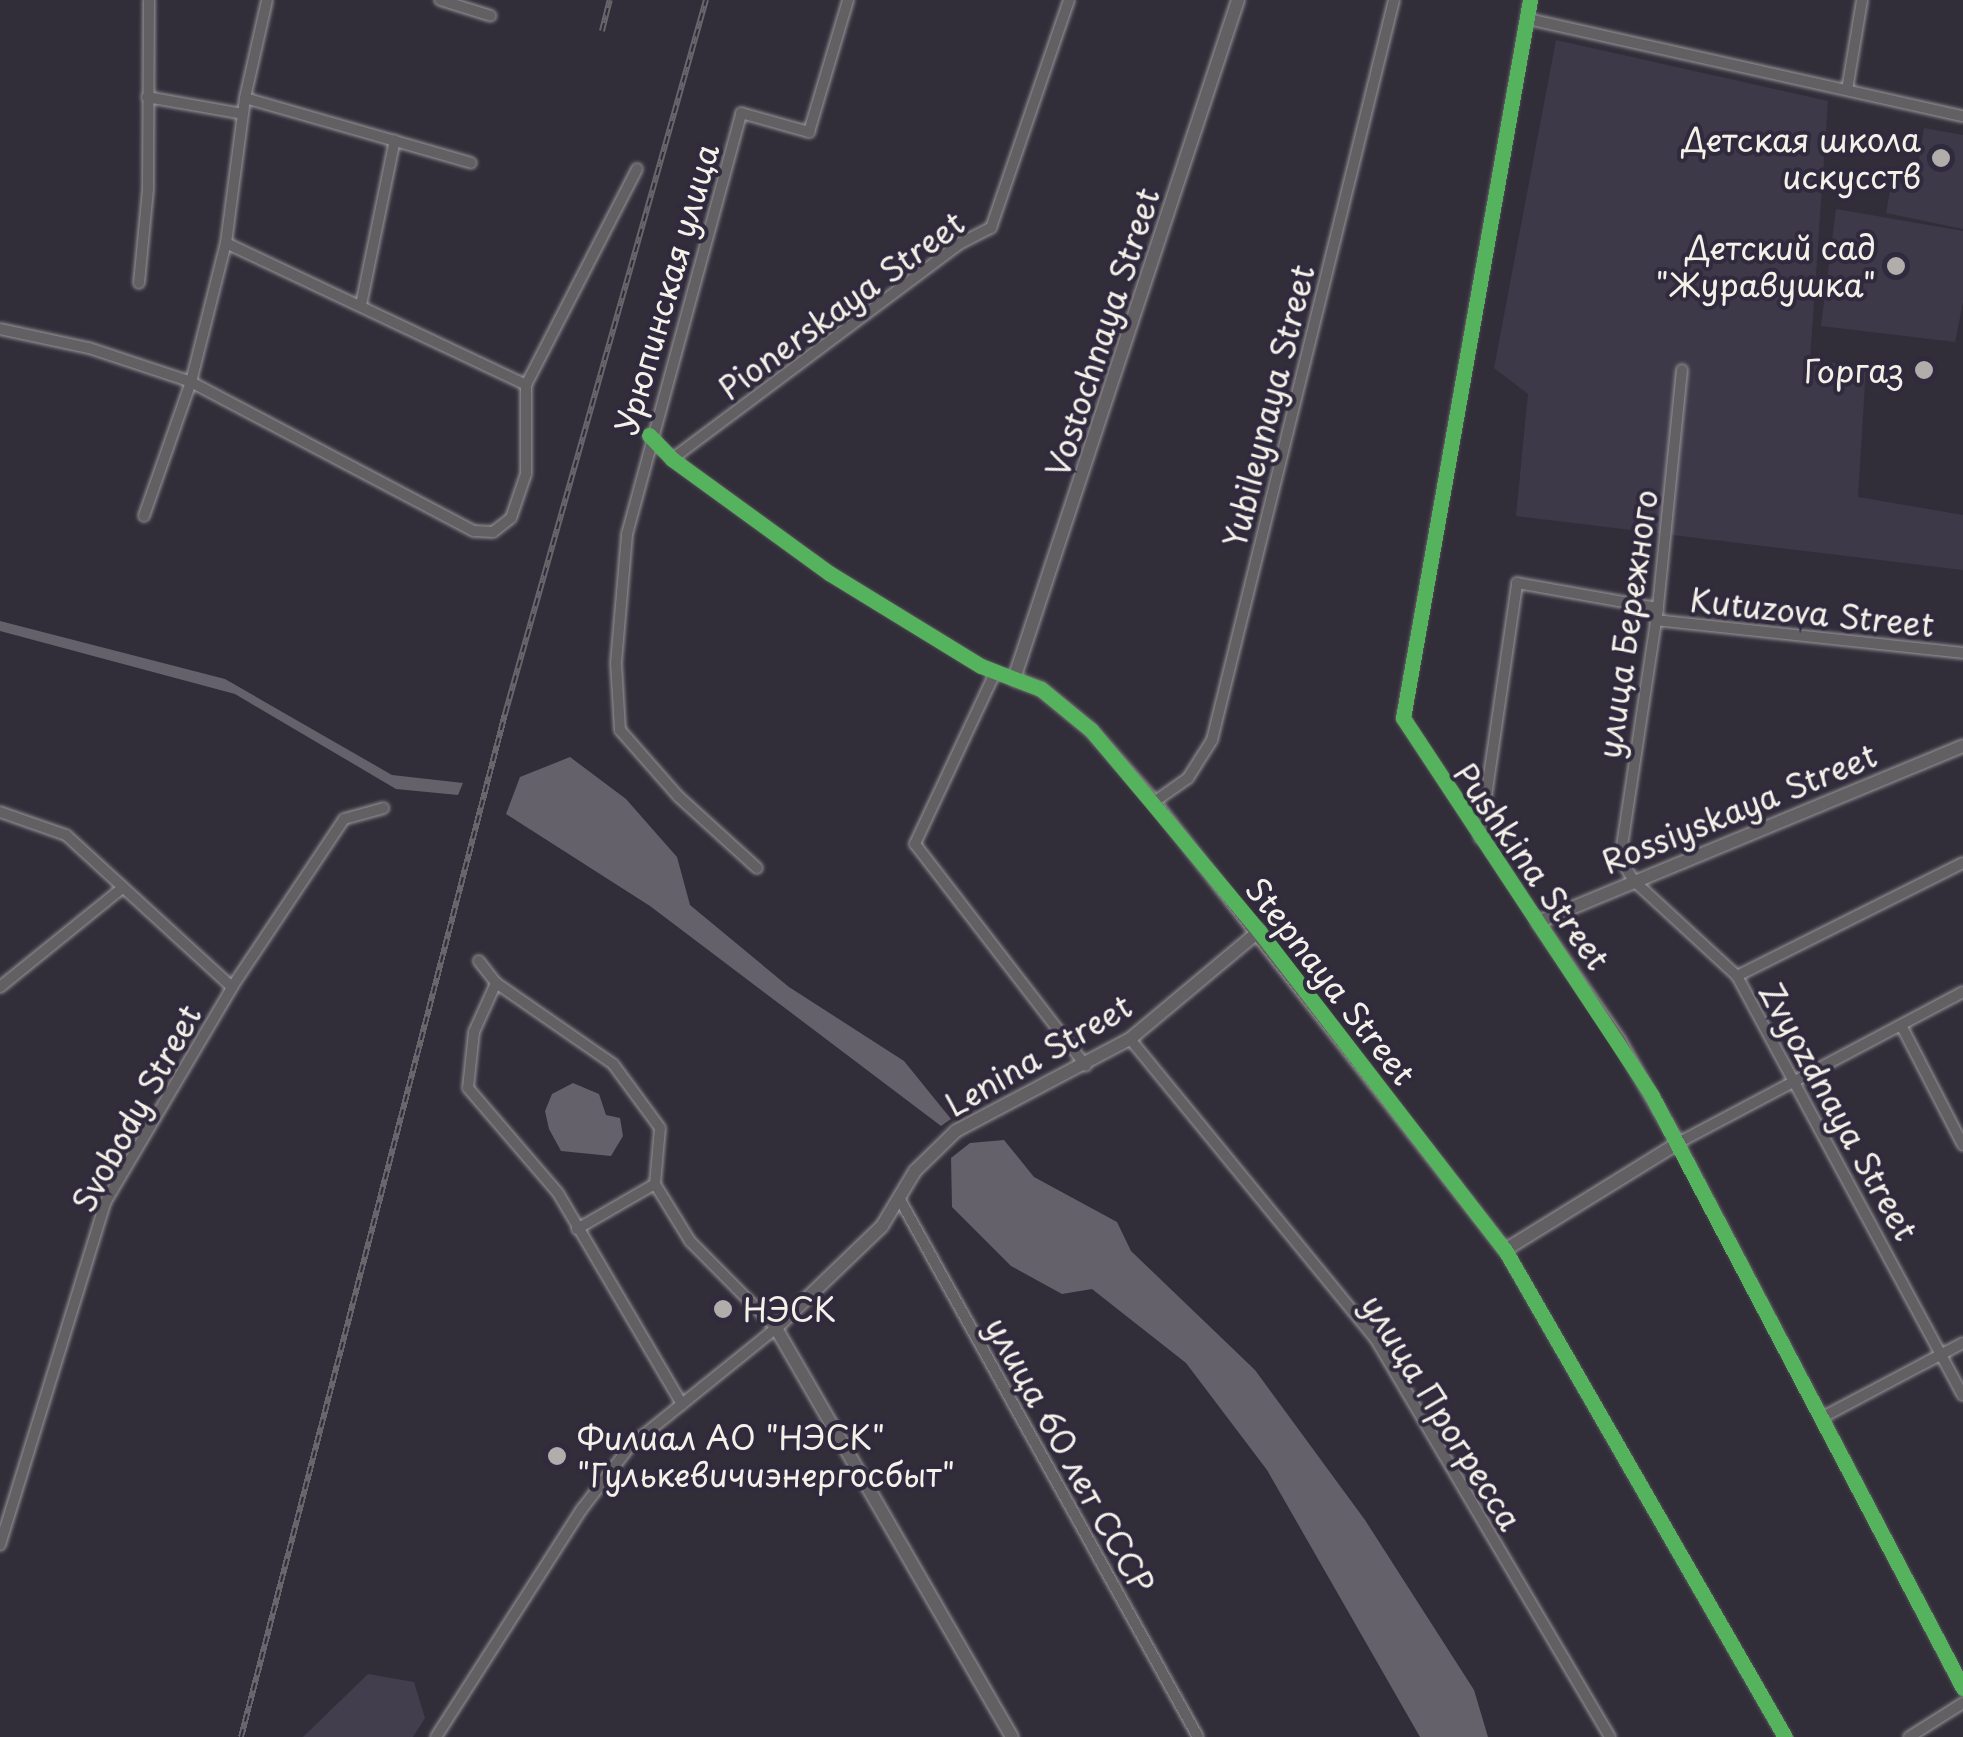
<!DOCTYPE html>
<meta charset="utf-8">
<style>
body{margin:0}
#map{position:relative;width:1963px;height:1737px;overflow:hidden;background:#312e39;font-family:"Playpen Sans",sans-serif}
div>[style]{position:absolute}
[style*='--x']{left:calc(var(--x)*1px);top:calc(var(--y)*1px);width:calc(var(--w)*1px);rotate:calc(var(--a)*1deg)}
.built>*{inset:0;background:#3e3948}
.green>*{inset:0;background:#423e4d}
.water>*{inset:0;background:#65616b}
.roads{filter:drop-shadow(0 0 2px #9a989b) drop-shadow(0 0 2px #9a989b)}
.minor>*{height:10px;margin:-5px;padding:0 5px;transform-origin:5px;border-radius:5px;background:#626063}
.tertiary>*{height:12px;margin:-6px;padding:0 6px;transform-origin:6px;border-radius:6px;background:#626063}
.rail>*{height:6px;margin-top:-3px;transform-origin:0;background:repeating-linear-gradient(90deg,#2f2a3d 0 8px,#68666b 0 16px);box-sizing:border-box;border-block:2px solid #68666b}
.cycleway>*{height:15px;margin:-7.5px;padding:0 7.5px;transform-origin:7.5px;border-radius:7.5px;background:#56b35d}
.dots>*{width:28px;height:28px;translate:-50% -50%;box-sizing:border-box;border:5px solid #2f2a3d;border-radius:50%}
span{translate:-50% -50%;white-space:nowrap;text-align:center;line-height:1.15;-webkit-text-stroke:8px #2f2a3d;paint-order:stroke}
.poi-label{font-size:32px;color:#f4f1e8}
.right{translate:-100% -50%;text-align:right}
.left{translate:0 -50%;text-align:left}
.street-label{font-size:32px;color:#f4f1e8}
</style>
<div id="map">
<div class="built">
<div style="clip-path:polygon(1556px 40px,1828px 101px,1810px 360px,1866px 367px,1858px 497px,1963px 515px,1963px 570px,1516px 516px,1528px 394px,1494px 368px)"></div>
<div style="clip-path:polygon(1924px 128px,1963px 135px,1963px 229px,1886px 213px,1892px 181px,1915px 185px)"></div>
<div style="clip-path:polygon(1836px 209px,1963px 231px,1963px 302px,1955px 342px,1821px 326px)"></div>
</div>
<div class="green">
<div style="clip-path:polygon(368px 1674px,414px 1682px,425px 1718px,413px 1737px,303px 1737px)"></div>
</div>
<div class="water">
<div style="clip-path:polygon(0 621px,225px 679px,392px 775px,463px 783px,458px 795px,396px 789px,235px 694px,0 631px)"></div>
<div style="clip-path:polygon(570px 757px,626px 799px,677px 857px,690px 905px,789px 987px,904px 1061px,951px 1119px,941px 1126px,650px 906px,506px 814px,520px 777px)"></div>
<div style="clip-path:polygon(573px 1083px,599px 1094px,606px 1115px,620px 1118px,623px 1136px,611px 1156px,561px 1151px,549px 1129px,545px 1111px,552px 1094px)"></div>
<div style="clip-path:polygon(1004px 1140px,1034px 1177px,1117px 1222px,1131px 1251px,1255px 1370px,1365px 1520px,1474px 1690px,1488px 1737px,1420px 1737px,1267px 1470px,1186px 1363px,1092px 1289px,1062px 1294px,1011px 1266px,952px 1207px,951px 1158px,970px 1143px)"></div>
</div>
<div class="roads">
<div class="minor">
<div style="--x:440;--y:0;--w:53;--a:17.4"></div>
<div style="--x:1530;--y:0;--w:729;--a:100.03"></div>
<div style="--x:1403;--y:718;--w:245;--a:56.5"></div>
<div style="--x:1528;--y:19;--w:446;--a:12.6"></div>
<div style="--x:1847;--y:90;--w:91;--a:-80.5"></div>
<div style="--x:147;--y:97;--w:97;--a:10"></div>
<div style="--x:245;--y:98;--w:235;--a:16"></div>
<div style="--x:226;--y:243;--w:332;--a:25.3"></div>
<div style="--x:139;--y:283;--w:94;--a:-84.5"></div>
<div style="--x:148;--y:189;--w:189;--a:-89.7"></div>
<div style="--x:361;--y:305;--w:168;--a:-78.4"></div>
<div style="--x:0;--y:329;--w:91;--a:12.1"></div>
<div style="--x:89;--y:348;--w:108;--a:18.4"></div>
<div style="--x:191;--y:382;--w:320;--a:27.8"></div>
<div style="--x:474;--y:531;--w:19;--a:3"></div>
<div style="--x:493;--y:532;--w:23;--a:-38"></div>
<div style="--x:511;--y:518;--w:46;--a:-71.2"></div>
<div style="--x:526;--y:474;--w:89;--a:-90"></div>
<div style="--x:526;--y:385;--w:243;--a:-62.8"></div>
<div style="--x:1682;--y:370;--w:239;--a:95.8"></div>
<div style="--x:1658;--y:608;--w:253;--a:98.6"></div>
<div style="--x:1620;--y:858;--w:26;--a:59"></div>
<div style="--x:1633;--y:880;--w:142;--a:42.7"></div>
<div style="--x:1737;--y:976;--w:476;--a:61.7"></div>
<div style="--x:649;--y:435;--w:33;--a:46"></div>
<div style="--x:672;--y:459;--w:194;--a:36"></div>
<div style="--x:829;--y:573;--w:178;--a:31.5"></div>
<div style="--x:981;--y:666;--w:35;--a:22"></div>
<div style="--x:672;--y:459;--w:361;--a:-36.8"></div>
<div style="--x:961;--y:243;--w:34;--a:-27"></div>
<div style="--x:991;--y:228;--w:241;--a:-71.1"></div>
<div style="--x:144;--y:516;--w:142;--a:-70.7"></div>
<div style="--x:191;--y:382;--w:143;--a:-75.9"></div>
<div style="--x:226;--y:243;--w:146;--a:-82.5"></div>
<div style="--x:245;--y:98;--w:100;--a:-77.3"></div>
<div style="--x:1655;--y:620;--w:310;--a:6.1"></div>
<div style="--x:995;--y:673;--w:189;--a:115.1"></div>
<div style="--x:915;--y:844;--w:280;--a:52.4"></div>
<div style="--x:1154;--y:802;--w:42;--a:-35.2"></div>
<div style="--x:1188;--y:778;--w:45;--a:-57.7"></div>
<div style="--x:1212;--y:740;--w:762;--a:-76.18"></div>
<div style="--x:0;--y:812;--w:70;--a:19.2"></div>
<div style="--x:66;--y:835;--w:225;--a:42.5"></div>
<div style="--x:1480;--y:838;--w:258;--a:-81.7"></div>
<div style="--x:1517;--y:583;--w:143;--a:10.1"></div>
<div style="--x:757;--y:868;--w:107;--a:-137.7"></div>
<div style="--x:678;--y:796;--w:88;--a:-131.3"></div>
<div style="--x:620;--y:730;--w:67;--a:-93.4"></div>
<div style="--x:616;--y:663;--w:129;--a:-85.1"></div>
<div style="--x:627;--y:534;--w:436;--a:-74.8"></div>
<div style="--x:741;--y:113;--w:71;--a:15.6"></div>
<div style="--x:809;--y:132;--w:138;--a:-73.5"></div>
<div style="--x:1737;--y:976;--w:253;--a:-26.6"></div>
<div style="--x:496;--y:983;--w:54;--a:114.2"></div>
<div style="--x:474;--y:1032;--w:56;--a:96.1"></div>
<div style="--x:468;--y:1088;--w:138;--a:49.4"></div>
<div style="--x:558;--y:1193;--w:245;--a:59.6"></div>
<div style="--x:0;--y:987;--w:156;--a:-39"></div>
<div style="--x:1963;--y:992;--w:323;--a:152.1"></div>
<div style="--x:1678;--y:1143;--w:615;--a:62.39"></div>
<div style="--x:1901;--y:1025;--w:135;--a:62.7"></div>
<div style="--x:1130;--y:1039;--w:387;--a:50.7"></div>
<div style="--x:1375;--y:1338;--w:463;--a:59.5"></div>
<div style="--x:899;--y:1198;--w:616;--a:60.98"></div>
<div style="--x:577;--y:1229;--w:90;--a:-30"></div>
<div style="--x:1505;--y:1250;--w:562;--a:60.1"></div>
<div style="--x:1823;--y:1417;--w:158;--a:-27.9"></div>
<div style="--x:0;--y:1545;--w:358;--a:-72.9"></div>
<div style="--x:105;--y:1203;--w:251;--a:-59.5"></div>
<div style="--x:232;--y:987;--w:202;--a:-56.3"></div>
<div style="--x:344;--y:819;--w:41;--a:-15.4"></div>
<div style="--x:436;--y:1737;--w:271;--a:-57.4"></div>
<div style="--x:582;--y:1509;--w:79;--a:-52.7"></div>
<div style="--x:630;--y:1446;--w:188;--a:-38.9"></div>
<div style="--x:776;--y:1328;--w:122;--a:-134.7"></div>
<div style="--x:690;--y:1241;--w:67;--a:-121.6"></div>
<div style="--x:655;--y:1184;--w:56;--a:-84.9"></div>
<div style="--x:660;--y:1128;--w:79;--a:-126.3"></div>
<div style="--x:613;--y:1064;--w:142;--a:-145.3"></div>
<div style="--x:496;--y:983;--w:28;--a:-128"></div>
<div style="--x:1909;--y:1737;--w:64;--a:-32.2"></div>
</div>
<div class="tertiary">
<div style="--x:1238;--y:0;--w:715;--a:108.26"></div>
<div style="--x:1014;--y:679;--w:29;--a:20"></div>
<div style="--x:1041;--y:689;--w:65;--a:39.4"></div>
<div style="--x:1091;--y:730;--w:96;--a:48.8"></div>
<div style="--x:1154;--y:802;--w:569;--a:51.92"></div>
<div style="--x:1505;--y:1250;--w:203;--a:-31.7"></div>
<div style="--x:1678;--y:1143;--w:119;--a:-119.8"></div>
<div style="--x:1619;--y:1040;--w:143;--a:-124.5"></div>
<div style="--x:1538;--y:922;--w:460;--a:-22.5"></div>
<div style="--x:1012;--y:1737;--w:472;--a:-120"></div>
<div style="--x:776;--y:1328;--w:147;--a:-43.9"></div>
<div style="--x:882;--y:1226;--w:64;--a:-59"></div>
<div style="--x:915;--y:1171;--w:57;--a:-44.3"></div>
<div style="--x:956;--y:1131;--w:197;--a:-27.9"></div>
<div style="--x:1130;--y:1039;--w:168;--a:-39.9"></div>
</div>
</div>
<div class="rail">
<div style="--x:602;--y:31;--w:32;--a:-76"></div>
<div style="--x:241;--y:1737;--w:1057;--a:-75.53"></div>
<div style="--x:505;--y:714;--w:742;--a:-74.28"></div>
</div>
<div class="cycleway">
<div style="--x:1530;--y:0;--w:729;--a:100.03"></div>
<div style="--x:1403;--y:718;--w:453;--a:56.6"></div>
<div style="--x:1652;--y:1096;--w:669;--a:62.29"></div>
<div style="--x:649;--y:435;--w:33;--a:46"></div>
<div style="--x:672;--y:459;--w:194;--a:36"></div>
<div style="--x:829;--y:573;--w:178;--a:31.5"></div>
<div style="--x:981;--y:666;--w:64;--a:21"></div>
<div style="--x:1041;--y:689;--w:65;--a:39.4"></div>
<div style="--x:1091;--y:730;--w:262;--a:50.1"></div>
<div style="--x:1259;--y:931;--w:403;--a:52.4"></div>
<div style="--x:1505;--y:1250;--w:562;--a:60.1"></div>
</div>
<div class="dots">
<div style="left:1941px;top:158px;background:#b0adab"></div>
<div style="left:1896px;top:266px;background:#b0adab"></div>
<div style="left:1924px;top:370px;background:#b0adab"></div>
<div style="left:723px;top:1309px;background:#b0adab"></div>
<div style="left:557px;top:1456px;background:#b0adab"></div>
</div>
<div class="poi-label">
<span class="right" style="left:1921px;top:158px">Детская школа<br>искусств</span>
<span class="right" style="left:1876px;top:266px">Детский сад<br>"Журавушка"</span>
<span class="right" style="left:1904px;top:370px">Горгаз</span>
<span class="left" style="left:743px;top:1309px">НЭСК</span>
<span class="left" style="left:577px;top:1456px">Филиал АО "НЭСК"<br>"Гулькевичиэнергосбыт"</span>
</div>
<div class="street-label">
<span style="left:666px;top:289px;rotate:-74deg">Урюпинская улица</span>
<span style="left:841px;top:305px;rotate:-36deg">Pionerskaya Street</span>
<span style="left:1102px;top:332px;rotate:-72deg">Vostochnaya Street</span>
<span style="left:1268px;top:406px;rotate:-76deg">Yubileynaya Street</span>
<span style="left:1812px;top:612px;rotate:6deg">Kutuzova Street</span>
<span style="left:1627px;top:624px;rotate:-82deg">улица Бережного</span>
<span style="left:1739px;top:808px;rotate:-22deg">Rossiyskaya Street</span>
<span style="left:1532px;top:866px;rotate:55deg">Pushkina Street</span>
<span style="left:1331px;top:981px;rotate:52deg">Stepnaya Street</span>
<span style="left:1038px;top:1055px;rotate:-30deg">Lenina Street</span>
<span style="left:136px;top:1108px;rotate:-61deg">Svobody Street</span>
<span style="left:1839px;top:1111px;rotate:61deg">Zvyozdnaya Street</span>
<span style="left:1442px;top:1412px;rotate:58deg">улица Прогресса</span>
<span style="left:1070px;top:1455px;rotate:61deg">улица 60 лет СССР</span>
</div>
</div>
